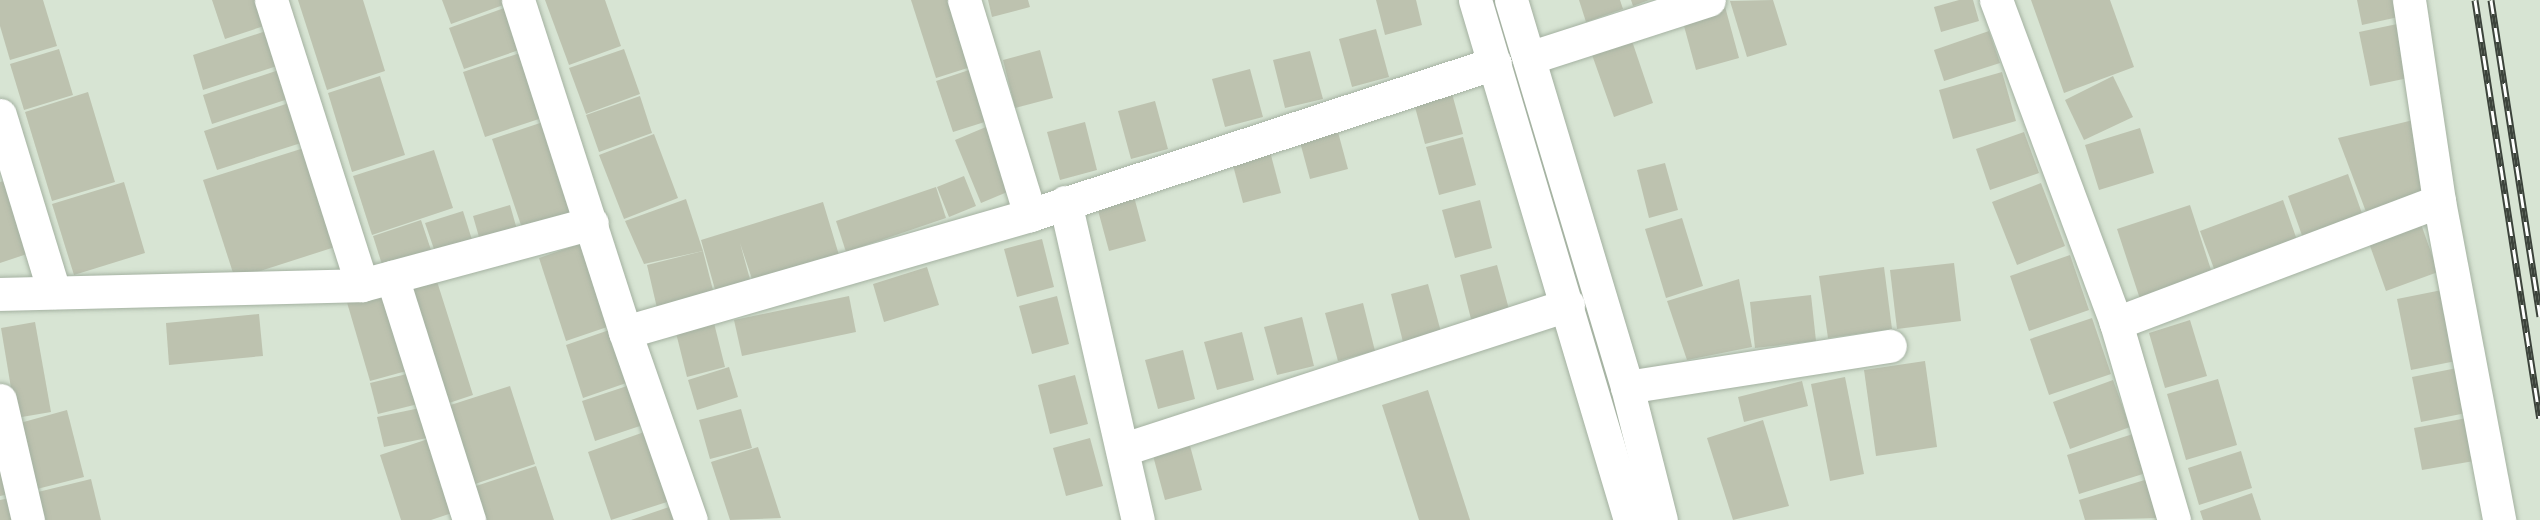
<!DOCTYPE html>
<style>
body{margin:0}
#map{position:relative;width:2540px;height:520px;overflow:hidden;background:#d7e4d3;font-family:"Source Serif 4",serif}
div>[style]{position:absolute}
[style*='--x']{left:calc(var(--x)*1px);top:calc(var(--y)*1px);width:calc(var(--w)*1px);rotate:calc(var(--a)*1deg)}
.building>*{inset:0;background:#bdc2af}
.roads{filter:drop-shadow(0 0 2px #a4b1a1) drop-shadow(0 0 2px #a4b1a1)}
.minor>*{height:33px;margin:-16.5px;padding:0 16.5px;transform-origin:16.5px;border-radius:16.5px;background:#fff}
.major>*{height:33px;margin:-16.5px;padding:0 16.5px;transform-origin:16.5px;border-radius:16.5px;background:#fff}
.rail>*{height:7px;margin-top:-3.5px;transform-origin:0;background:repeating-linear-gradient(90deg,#fff 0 14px,#3c433b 0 28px);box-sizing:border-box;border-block:2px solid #3c433b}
span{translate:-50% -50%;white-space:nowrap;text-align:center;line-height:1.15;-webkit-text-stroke:6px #fff;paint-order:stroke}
</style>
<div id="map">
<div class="building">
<div style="clip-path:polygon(0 0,43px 0,57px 46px,10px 60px,0 26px)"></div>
<div style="clip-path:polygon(212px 0,256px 0,264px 26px,225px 39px)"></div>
<div style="clip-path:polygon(298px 0,363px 0,385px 71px,327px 90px)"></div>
<div style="clip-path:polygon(442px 0,505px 0,506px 4px,451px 24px)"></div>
<div style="clip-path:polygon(545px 0,605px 0,621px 46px,569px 65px)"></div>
<div style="clip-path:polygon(911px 0,953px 0,974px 66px,936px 78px)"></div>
<div style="clip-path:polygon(988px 0,1028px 0,1030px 7px,992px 17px)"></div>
<div style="clip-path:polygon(1376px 0,1416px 0,1422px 25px,1385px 35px)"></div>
<div style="clip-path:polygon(1579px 0,1620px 0,1623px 9px,1586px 22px)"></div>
<div style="clip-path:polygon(1631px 0,1649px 0,1633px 6px)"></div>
<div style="clip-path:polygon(1773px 0,1787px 45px,1747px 57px,1730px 1px)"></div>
<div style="clip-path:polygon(1959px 0,1973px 0,1979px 21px,1941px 32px,1934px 7px)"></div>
<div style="clip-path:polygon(2031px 0,2110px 0,2134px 67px,2064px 93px)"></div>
<div style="clip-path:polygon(2357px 0,2399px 0,2403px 16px,2362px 25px)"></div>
<div style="clip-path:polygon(1724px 3px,1739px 58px,1696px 70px,1681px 15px)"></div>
<div style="clip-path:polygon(507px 7px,522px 49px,464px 69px,449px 28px)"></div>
<div style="clip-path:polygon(2402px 23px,2413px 77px,2370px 86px,2359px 32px)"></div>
<div style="clip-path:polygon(1376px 29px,1389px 77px,1352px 87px,1339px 39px)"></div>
<div style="clip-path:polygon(266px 31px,277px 66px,203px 90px,193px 55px)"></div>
<div style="clip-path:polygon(1989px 31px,2000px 63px,1944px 81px,1934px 50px)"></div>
<div style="clip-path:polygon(1631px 38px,1653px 103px,1614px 117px,1591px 52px)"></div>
<div style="clip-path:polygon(59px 49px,73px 95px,24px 110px,10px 64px)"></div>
<div style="clip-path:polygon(624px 49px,640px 94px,586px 114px,569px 68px)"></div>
<div style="clip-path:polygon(1040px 50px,1053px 98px,1015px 108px,1003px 60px)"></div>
<div style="clip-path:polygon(1310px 51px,1323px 99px,1285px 108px,1273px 60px)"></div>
<div style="clip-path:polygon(523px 52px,545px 117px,485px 137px,463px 72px)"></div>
<div style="clip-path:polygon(975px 68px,991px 120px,953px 132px,936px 81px)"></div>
<div style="clip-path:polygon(1250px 69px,1263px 117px,1225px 127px,1212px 79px)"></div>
<div style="clip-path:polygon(279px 70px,288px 99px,212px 124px,203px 95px)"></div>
<div style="clip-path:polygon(2002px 72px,2016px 121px,1953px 139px,1939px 90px)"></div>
<div style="clip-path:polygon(380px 76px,405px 155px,352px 172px,328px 93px)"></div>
<div style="clip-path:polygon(2113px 76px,2133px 117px,2084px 140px,2065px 100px)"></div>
<div style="clip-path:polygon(1450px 86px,1463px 134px,1425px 144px,1412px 96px)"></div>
<div style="clip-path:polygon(88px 92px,115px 182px,52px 201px,25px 112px)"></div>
<div style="clip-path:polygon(640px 96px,652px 133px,599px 152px,586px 115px)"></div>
<div style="clip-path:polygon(1155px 101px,1168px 149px,1131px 159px,1118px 111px)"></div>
<div style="clip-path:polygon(289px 103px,301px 143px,217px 170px,204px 131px)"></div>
<div style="clip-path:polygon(2422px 118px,2435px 185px,2368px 217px,2338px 138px)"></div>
<div style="clip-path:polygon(546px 121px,577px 213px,523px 231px,492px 139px)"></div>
<div style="clip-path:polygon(1335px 121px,1348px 169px,1310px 179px,1297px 131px)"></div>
<div style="clip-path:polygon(1085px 122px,1097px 170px,1060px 180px,1047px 132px)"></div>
<div style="clip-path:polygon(993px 124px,1019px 187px,981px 203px,955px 140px)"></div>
<div style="clip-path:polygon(2140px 128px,2154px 173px,2099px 190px,2085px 145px)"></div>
<div style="clip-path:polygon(2024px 132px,2039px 173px,1990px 190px,1976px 149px)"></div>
<div style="clip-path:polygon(654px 134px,678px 198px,624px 219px,599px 155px)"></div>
<div style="clip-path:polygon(1463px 137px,1476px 185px,1439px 195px,1426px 147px)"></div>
<div style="clip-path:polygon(1268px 144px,1281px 193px,1243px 203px,1230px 154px)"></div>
<div style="clip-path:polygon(304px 148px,335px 247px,235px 279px,203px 180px)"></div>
<div style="clip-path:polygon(434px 150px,453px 208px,372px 235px,353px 176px)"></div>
<div style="clip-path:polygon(1665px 163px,1678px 210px,1649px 218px,1637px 170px)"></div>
<div style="clip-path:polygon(2348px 174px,2364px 219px,2304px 241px,2288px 196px)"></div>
<div style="clip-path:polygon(964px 176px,976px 206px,949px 217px,937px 187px)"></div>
<div style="clip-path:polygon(4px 181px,27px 254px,0 263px,0 182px)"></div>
<div style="clip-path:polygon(124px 182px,145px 253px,74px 275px,52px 204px)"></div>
<div style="clip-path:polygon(2041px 183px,2065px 246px,2017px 265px,1992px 202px)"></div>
<div style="clip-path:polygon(936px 187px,946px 218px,846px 252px,836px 221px)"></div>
<div style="clip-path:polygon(1133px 193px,1146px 241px,1109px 251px,1096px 203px)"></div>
<div style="clip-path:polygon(686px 199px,703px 251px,644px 264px,625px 221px)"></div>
<div style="clip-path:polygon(1480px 200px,1492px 248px,1455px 258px,1442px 210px)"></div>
<div style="clip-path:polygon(2283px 200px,2298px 243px,2216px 274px,2200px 231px)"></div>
<div style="clip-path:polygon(823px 202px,839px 255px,753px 282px,740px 243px,751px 283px,716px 293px,701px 240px)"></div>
<div style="clip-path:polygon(510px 205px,518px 233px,481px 244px,473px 216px)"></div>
<div style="clip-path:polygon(2190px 205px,2213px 276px,2140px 299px,2117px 229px)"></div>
<div style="clip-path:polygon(463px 211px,473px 243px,436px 255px,425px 223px)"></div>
<div style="clip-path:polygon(1682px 218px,1703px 286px,1666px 298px,1645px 229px)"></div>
<div style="clip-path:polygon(421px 220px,433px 256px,384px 271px,373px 236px)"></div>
<div style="clip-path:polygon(2421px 224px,2438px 272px,2386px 291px,2369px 243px)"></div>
<div style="clip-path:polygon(1042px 239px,1054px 287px,1017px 297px,1004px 249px)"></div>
<div style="clip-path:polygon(585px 242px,613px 325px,566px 341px,539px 258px)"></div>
<div style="clip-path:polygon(703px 251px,714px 294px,657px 308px,647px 265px)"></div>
<div style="clip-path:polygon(2070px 255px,2089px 310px,2029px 331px,2010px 276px)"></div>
<div style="clip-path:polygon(1954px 263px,1961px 321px,1897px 329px,1890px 270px)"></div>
<div style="clip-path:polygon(1497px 265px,1510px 313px,1472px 323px,1460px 275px)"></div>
<div style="clip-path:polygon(927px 267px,939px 305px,884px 322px,873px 284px)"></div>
<div style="clip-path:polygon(1884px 267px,1892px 329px,1828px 338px,1819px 276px)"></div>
<div style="clip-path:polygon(435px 275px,473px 395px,437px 407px,414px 337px,428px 332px,414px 336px,399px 285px)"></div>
<div style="clip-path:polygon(1739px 279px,1752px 347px,1687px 360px,1667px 301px)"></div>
<div style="clip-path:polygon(1428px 284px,1441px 332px,1403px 342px,1391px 294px)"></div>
<div style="clip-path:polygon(386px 287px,410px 370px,370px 381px,346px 299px)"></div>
<div style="clip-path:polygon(2442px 290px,2456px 361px,2411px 370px,2397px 299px)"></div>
<div style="clip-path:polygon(1811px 295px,1816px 341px,1755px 348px,1750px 302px)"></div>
<div style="clip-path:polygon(849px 296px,856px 332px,742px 356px,734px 320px)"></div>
<div style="clip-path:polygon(1057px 296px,1069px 344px,1032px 354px,1019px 306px)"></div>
<div style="clip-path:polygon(1363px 303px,1375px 351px,1338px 361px,1325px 313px)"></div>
<div style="clip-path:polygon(259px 314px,263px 356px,169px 365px,166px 323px)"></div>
<div style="clip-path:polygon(1302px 317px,1314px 366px,1277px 375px,1264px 327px)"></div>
<div style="clip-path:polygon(2092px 318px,2111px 374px,2049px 395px,2030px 339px)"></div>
<div style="clip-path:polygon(2190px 320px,2207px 376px,2165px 388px,2149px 333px)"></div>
<div style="clip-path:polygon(35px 322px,51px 412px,16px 418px,1px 328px)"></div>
<div style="clip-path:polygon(714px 323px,725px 367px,687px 377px,676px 333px)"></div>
<div style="clip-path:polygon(615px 328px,632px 381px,583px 398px,566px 345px)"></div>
<div style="clip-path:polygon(1242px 332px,1254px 380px,1217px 390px,1204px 342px)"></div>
<div style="clip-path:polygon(1183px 350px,1195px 399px,1158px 409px,1145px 360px)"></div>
<div style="clip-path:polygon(1925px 361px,1937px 447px,1876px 456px,1864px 370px)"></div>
<div style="clip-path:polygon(729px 367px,738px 397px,697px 410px,688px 380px)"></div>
<div style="clip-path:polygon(2457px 368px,2466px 413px,2421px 422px,2412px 377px)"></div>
<div style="clip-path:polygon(411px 373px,418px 404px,378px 414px,370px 383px)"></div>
<div style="clip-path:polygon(1075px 375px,1088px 424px,1050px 434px,1038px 385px)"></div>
<div style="clip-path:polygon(1845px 377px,1864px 474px,1830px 481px,1811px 384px)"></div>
<div style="clip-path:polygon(2218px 379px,2237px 445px,2186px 460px,2167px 394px)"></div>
<div style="clip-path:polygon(2113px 380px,2130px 427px,2070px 449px,2053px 402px)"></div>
<div style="clip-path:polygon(1802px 381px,1808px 406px,1744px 422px,1738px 397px)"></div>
<div style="clip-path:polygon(633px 384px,646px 424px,595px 441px,582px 401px)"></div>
<div style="clip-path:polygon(510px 386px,535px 464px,463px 488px,438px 409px)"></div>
<div style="clip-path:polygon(1428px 390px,1470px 520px,1419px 520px,1382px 405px)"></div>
<div style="clip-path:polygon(420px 408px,427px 438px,384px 447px,377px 417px)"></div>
<div style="clip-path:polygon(741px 409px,752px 448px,710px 459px,699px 420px)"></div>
<div style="clip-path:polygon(67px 410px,84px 477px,37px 489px,20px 423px)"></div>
<div style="clip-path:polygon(2467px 418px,2474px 461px,2422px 470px,2414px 428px)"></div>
<div style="clip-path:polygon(1763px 420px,1789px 506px,1733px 520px,1707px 438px)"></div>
<div style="clip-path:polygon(647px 431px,670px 501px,611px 520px,588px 452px)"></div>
<div style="clip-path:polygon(2133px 434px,2146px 473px,2079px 494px,2067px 455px)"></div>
<div style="clip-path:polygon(1090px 438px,1103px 486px,1066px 496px,1053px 448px)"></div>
<div style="clip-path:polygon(428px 439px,452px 513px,431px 520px,401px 520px,380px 455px)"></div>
<div style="clip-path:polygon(1189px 442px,1202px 490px,1165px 500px,1152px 452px)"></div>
<div style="clip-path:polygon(758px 447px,781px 518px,730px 520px,711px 462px)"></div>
<div style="clip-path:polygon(2241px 451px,2252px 488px,2199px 505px,2188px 468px)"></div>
<div style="clip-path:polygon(0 454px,10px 494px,0 496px)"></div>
<div style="clip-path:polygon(536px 466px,554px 520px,474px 520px,464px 490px)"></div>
<div style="clip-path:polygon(91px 479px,101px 520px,45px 520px,38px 492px)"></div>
<div style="clip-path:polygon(2148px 479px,2159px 518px,2085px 520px,2079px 500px)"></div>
<div style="clip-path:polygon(2252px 493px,2261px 520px,2203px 520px,2200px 511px)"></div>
<div style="clip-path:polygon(10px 498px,15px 520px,0 520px,0 500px)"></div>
<div style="clip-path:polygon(672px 506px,677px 520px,631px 520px)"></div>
</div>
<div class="roads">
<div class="minor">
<div style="--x:271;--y:0;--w:299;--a:72.3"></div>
<div style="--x:518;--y:0;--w:349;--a:72.1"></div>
<div style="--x:625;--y:332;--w:199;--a:70.7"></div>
<div style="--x:964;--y:0;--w:225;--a:72.9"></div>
<div style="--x:1996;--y:0;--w:345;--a:69.6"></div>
<div style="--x:2116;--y:323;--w:205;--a:73.6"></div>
<div style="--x:2409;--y:0;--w:203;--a:81.5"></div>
<div style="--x:2439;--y:201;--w:325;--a:79.3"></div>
<div style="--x:1529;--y:58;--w:189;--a:-17.9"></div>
<div style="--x:0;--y:115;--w:185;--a:73"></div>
<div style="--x:1065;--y:202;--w:326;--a:77.1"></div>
<div style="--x:392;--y:277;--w:255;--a:72.4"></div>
<div style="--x:0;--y:294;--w:362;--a:-1.4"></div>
<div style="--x:362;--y:285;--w:238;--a:-15.1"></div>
<div style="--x:2116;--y:323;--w:345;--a:-20.7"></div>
<div style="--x:625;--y:332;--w:422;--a:-16.1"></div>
<div style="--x:1030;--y:215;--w:489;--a:-18.1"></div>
<div style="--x:1627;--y:387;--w:266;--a:-8.9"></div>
<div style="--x:0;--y:400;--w:123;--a:76.9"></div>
<div style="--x:1124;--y:449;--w:467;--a:-18"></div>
</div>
<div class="major">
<div style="--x:1475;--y:0;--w:543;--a:73.4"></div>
<div style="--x:1511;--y:0;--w:404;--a:73.3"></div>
<div style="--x:1627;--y:387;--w:137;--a:75.7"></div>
</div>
</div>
<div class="rail">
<div style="--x:2475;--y:0;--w:423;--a:81.2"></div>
<div style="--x:2491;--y:0;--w:320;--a:81.2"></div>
</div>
</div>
